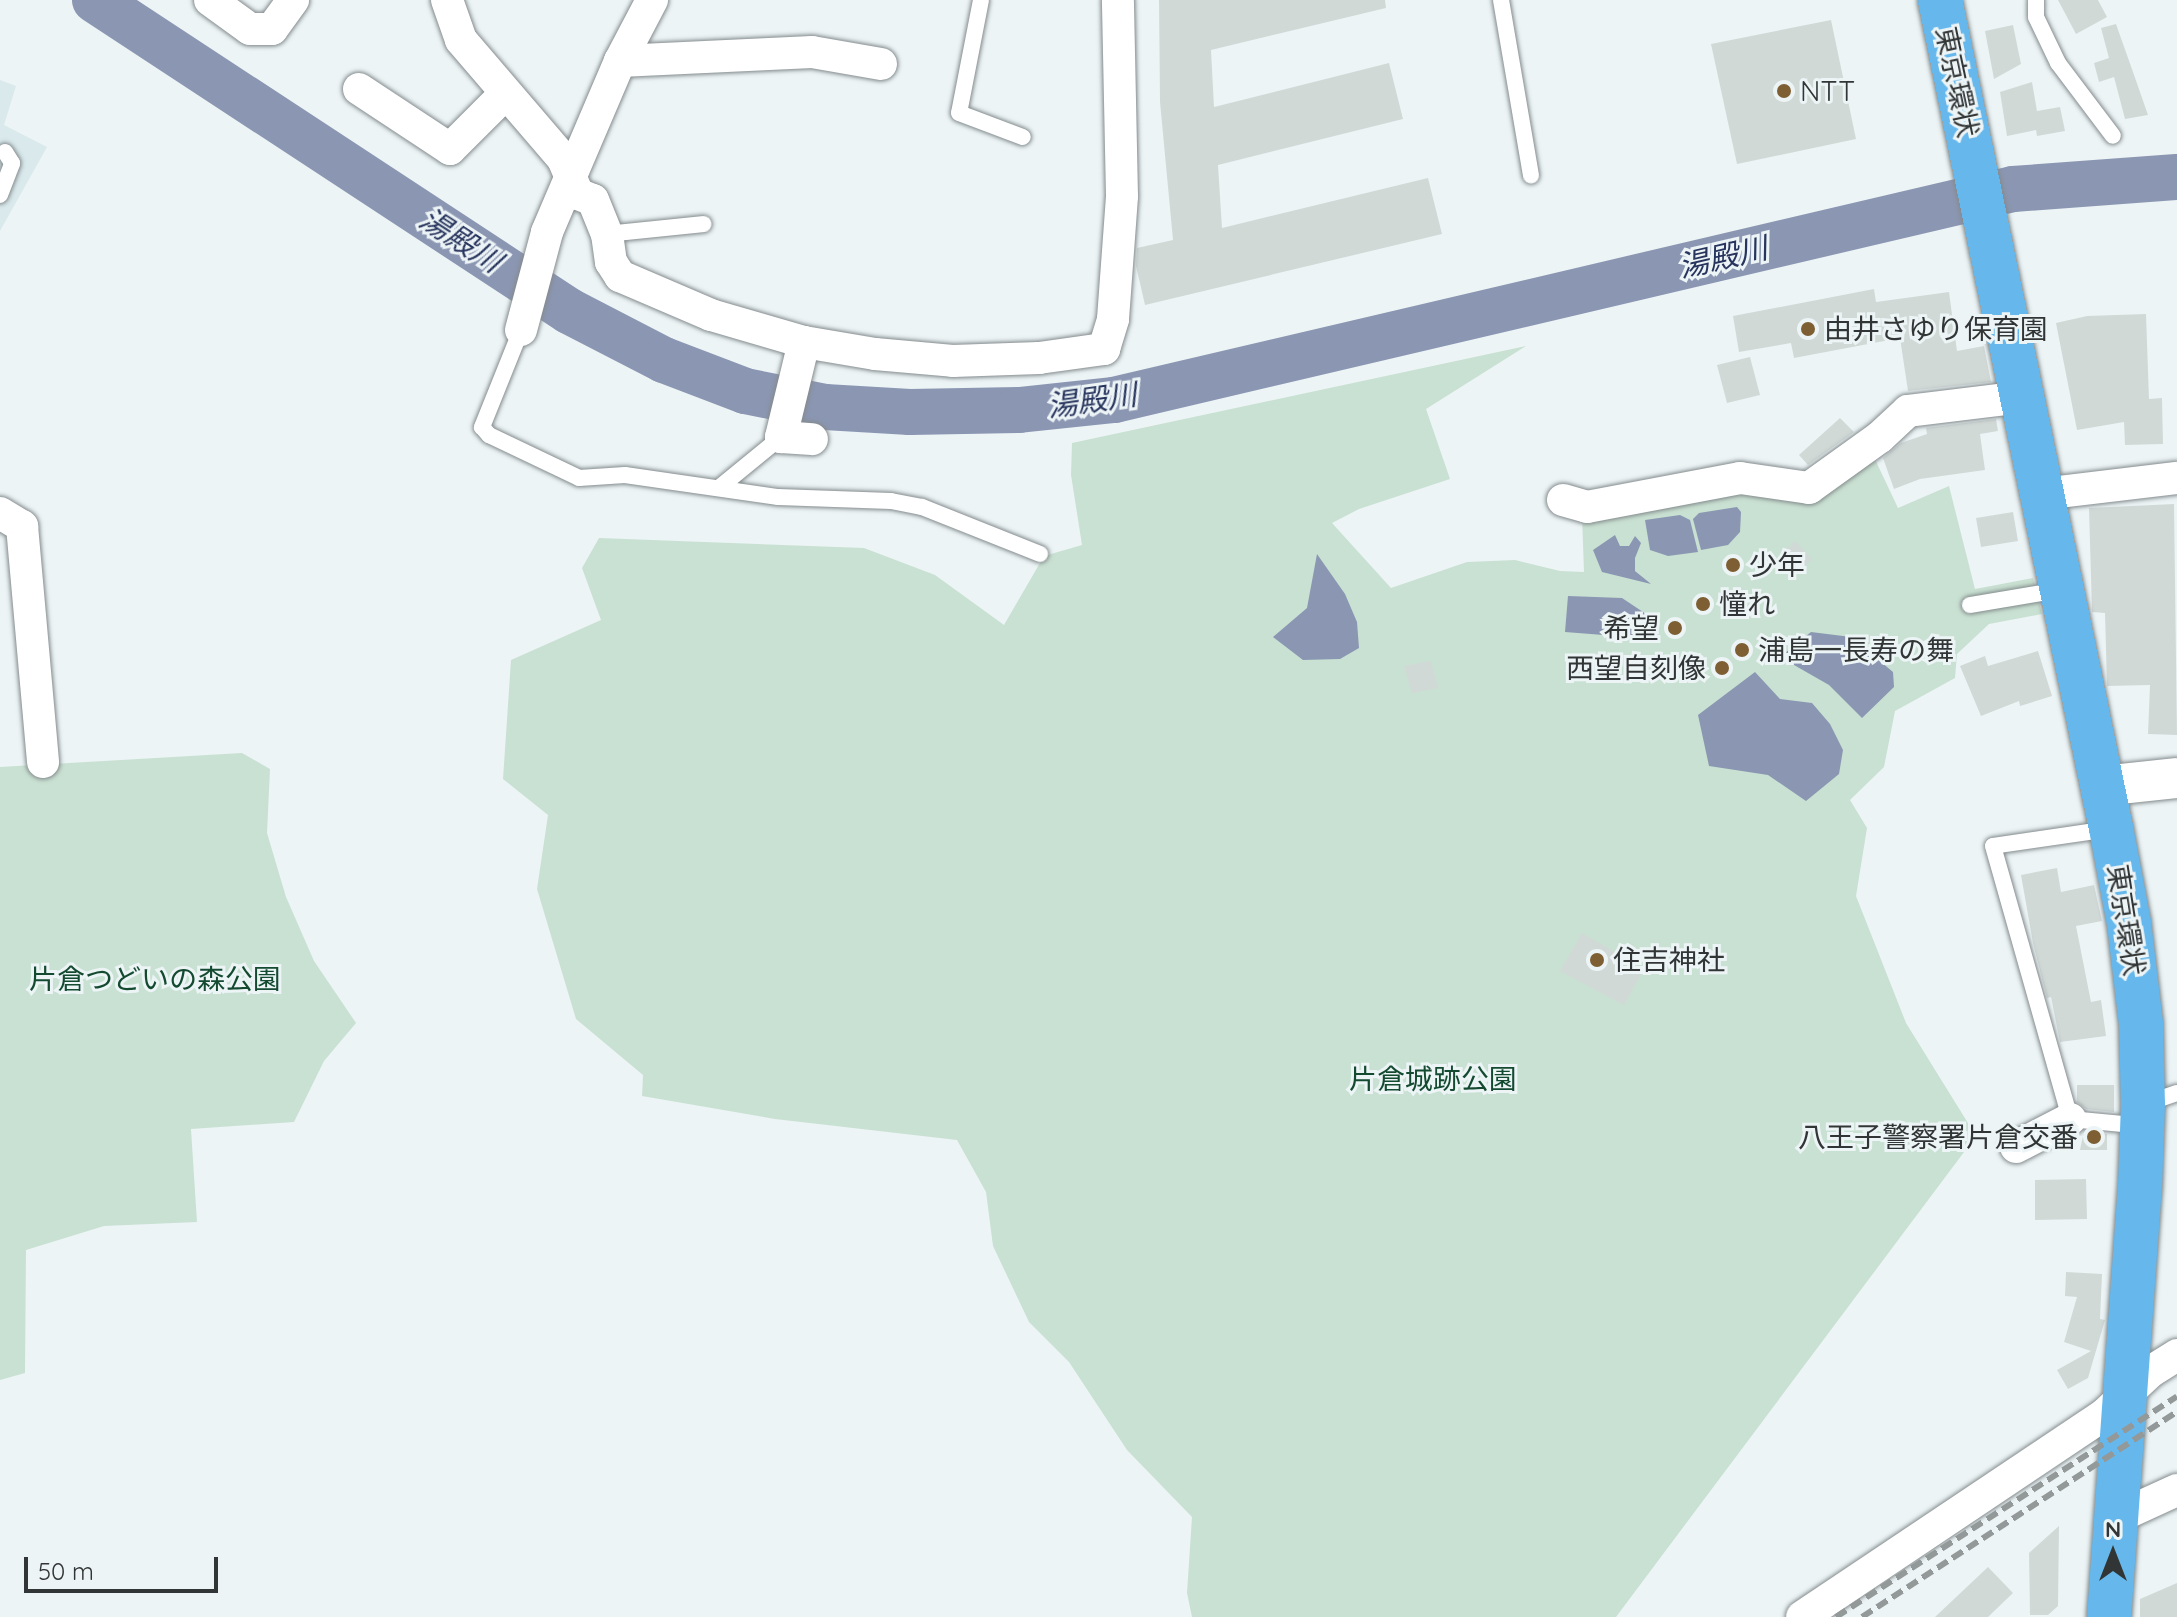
<!DOCTYPE html>
<meta charset="utf-8">
<style>
body{margin:0}
#map{position:relative;width:2177px;height:1617px;overflow:hidden;background:#ecf4f6;font-family:Quicksand,"Noto Sans JP",sans-serif}
div>[style]{position:absolute}
[style*='--x']{left:calc(var(--x)*1px);top:calc(var(--y)*1px);width:calc(var(--w)*1px);rotate:calc(var(--a)*1deg)}
.built>*{inset:0;background:#d9e9ec}
.green>*{inset:0;background:#c9e1d2}
.water>*{inset:0;background:#8b96b2}
.river>*{height:46px;margin:-23px;padding:0 23px;transform-origin:23px;border-radius:23px;background:#8b96b2}
.building>*{inset:0;background:#d1d9d7}
.roads{filter:drop-shadow(0 0 2px #848b8d) drop-shadow(0 0 2px #848b8d)}
.service>*{height:16px;margin:-8px;padding:0 8px;transform-origin:8px;border-radius:8px;background:#fff}
.minor>*{height:32px;margin:-16px;padding:0 16px;transform-origin:16px;border-radius:16px;background:#fff}
.tertiary>*{height:40px;margin:-20px;padding:0 20px;transform-origin:20px;border-radius:20px;background:#fff}
.trunk>*{height:44px;margin:-22px;padding:0 22px;transform-origin:22px;border-radius:22px;background:#66b8ec}
.rail>*{height:6px;margin-top:-3px;transform-origin:0;background:repeating-linear-gradient(90deg,#939899 0 12px,transparent 0 18px)}
.dots>*{width:22px;height:22px;translate:-50% -50%;box-sizing:border-box;border:4px solid #ecf4f6;border-radius:50%}
span{translate:-50% -50%;white-space:nowrap;text-align:center;line-height:1.15;-webkit-text-stroke:6px #ecf4f6;paint-order:stroke}
.street-label{font-size:28px;color:#323535}
.poi-label{font-size:28px;color:#323535}
.left{translate:0 -50%;text-align:left}
.right{translate:-100% -50%;text-align:right}
.park-label{font-size:28px;color:#134a30}
.water-label{font-size:30px;color:#27345d;font-style:italic}
.north{position:absolute;left:2073px;top:1513px;width:80px;height:80px;-webkit-text-stroke:6px #ecf4f6;paint-order:stroke;rotate:0deg;font-size:22px;font-weight:700;line-height:32px;text-align:center;color:#323535}
.north::after{content:'';display:block;margin:auto;width:28px;height:36px;background:#323535;clip-path:polygon(50% 0,100% 100%,50% 72%,0 100%)}
.scale{position:absolute;left:24px;top:1557px;width:194px;height:36px;box-sizing:border-box;border:4px solid #323535;border-top:0;padding-left:10px;font-size:24px;line-height:28px;white-space:nowrap;color:#323535;-webkit-text-stroke:6px #ecf4f6;paint-order:stroke}
</style>
<div id="map">
<div class="built">
<div style="clip-path:polygon(0 80px,16px 86px,4px 125px,47px 147px,0 231px)"></div>
</div>
<div class="green">
<div style="clip-path:polygon(1526px 346px,1426px 409px,1450px 479px,1359px 509px,1332px 523px,1391px 588px,1467px 562px,1515px 560px,1560px 571px,1584px 572px,1582px 517px,1744px 486px,1802px 496px,1872px 453px,1898px 508px,1949px 486px,1975px 589px,2033px 578px,2042px 614px,1989px 624px,1957px 654px,1955px 678px,1895px 711px,1884px 767px,1850px 800px,1867px 828px,1856px 896px,1906px 1023px,1976px 1136px,1616px 1617px,1192px 1617px,1187px 1593px,1192px 1517px,1127px 1450px,1069px 1362px,1029px 1322px,993px 1246px,986px 1192px,957px 1140px,775px 1119px,642px 1096px,643px 1075px,576px 1019px,537px 889px,548px 815px,503px 779px,511px 660px,601px 620px,582px 568px,599px 538px,864px 548px,935px 575px,1004px 625px,1044px 556px,1082px 545px,1071px 475px,1072px 443px)"></div>
<div style="clip-path:polygon(242px 753px,270px 769px,267px 833px,286px 897px,314px 961px,356px 1023px,324px 1061px,294px 1122px,191px 1129px,197px 1222px,104px 1226px,26px 1250px,25px 1373px,0 1380px,0 767px)"></div>
</div>
<div class="water">
<div style="clip-path:polygon(1737px 507px,1741px 512px,1740px 532px,1728px 545px,1701px 550px,1693px 519px,1699px 513px)"></div>
<div style="clip-path:polygon(1680px 515px,1690px 520px,1698px 552px,1668px 556px,1650px 550px,1645px 520px)"></div>
<div style="clip-path:polygon(1615px 535px,1620px 546px,1629px 546px,1635px 536px,1641px 543px,1635px 558px,1635px 571px,1651px 584px,1602px 572px,1593px 550px)"></div>
<div style="clip-path:polygon(1317px 554px,1345px 594px,1357px 622px,1359px 648px,1340px 659px,1303px 660px,1273px 637px,1307px 608px)"></div>
<div style="clip-path:polygon(1568px 596px,1622px 598px,1646px 614px,1642px 638px,1565px 632px)"></div>
<div style="clip-path:polygon(1811px 632px,1851px 637px,1893px 672px,1894px 687px,1862px 718px,1829px 685px,1780px 657px)"></div>
<div style="clip-path:polygon(1755px 672px,1780px 699px,1812px 703px,1830px 724px,1843px 750px,1839px 774px,1806px 801px,1768px 775px,1709px 766px,1698px 715px)"></div>
</div>
<div class="river">
<div style="--x:95;--y:0;--w:567;--a:33.27"></div>
<div style="--x:569;--y:311;--w:107;--a:27.3"></div>
<div style="--x:664;--y:360;--w:87;--a:20.9"></div>
<div style="--x:745;--y:391;--w:82;--a:11.3"></div>
<div style="--x:825;--y:407;--w:85;--a:3.4"></div>
<div style="--x:910;--y:412;--w:109;--a:-1.1"></div>
<div style="--x:1019;--y:410;--w:96;--a:-6"></div>
<div style="--x:1114;--y:400;--w:923;--a:-13.21"></div>
<div style="--x:2013;--y:189;--w:164;--a:-4.2"></div>
</div>
<div class="building">
<div style="clip-path:polygon(1159px 0,1385px 0,1386px 8px,1211px 50px,1214px 107px,1389px 63px,1403px 119px,1218px 165px,1222px 228px,1428px 178px,1442px 234px,1145px 305px,1136px 266px,1137px 248px,1173px 240px,1160px 102px)"></div>
<div style="clip-path:polygon(2058px 0,2098px 0,2107px 17px,2076px 34px)"></div>
<div style="clip-path:polygon(1831px 20px,1856px 139px,1737px 164px,1711px 44px)"></div>
<div style="clip-path:polygon(2116px 24px,2133px 72px,2148px 115px,2125px 119px,2114px 77px,2099px 82px,2094px 63px,2109px 58px,2101px 28px)"></div>
<div style="clip-path:polygon(2013px 25px,2021px 64px,1994px 79px,1985px 31px)"></div>
<div style="clip-path:polygon(2032px 82px,2037px 111px,2060px 107px,2065px 131px,2037px 136px,2036px 130px,2007px 136px,2000px 92px)"></div>
<div style="clip-path:polygon(1874px 289px,1876px 302px,1949px 292px,1957px 351px,1984px 346px,1991px 382px,1908px 391px,1900px 338px,1794px 358px,1791px 343px,1739px 352px,1733px 316px)"></div>
<div style="clip-path:polygon(2146px 314px,2149px 399px,2162px 398px,2163px 444px,2125px 445px,2124px 422px,2077px 430px,2056px 323px,2087px 316px)"></div>
<div style="clip-path:polygon(1750px 357px,1760px 395px,1727px 403px,1717px 365px)"></div>
<div style="clip-path:polygon(1840px 418px,1854px 432px,1808px 465px,1799px 455px)"></div>
<div style="clip-path:polygon(1996px 419px,1998px 431px,1980px 434px,1985px 470px,1920px 479px,1894px 489px,1883px 458px,1901px 443px,1927px 434px,1926px 428px)"></div>
<div style="clip-path:polygon(2174px 504px,2177px 735px,2148px 734px,2150px 685px,2107px 686px,2105px 613px,2092px 612px,2089px 508px)"></div>
<div style="clip-path:polygon(2013px 512px,2018px 541px,1981px 547px,1976px 518px)"></div>
<div style="clip-path:polygon(1795px 541px,1812px 559px,1793px 577px,1776px 559px)"></div>
<div style="clip-path:polygon(2038px 651px,2052px 696px,2020px 706px,2019px 701px,1981px 716px,1960px 666px,1985px 656px,1988px 666px)"></div>
<div style="clip-path:polygon(1431px 661px,1438px 688px,1412px 693px,1404px 666px)"></div>
<div style="clip-path:polygon(2057px 868px,2061px 892px,2094px 885px,2102px 921px,2076px 926px,2091px 1002px,2101px 1000px,2106px 1036px,2060px 1042px,2051px 997px,2047px 998px,2033px 943px,2021px 875px)"></div>
<div style="clip-path:polygon(1582px 933px,1644px 969px,1624px 1005px,1560px 971px)"></div>
<div style="clip-path:polygon(2077px 1085px,2114px 1085px,2114px 1112px,2086px 1109px,2077px 1102px)"></div>
<div style="clip-path:polygon(2084px 1131px,2107px 1134px,2107px 1150px,2080px 1150px)"></div>
<div style="clip-path:polygon(2086px 1179px,2087px 1219px,2035px 1220px,2035px 1180px)"></div>
<div style="clip-path:polygon(2066px 1272px,2102px 1274px,2100px 1319px,2105px 1320px,2088px 1378px,2068px 1389px,2057px 1370px,2091px 1351px,2064px 1342px,2077px 1297px,2065px 1296px)"></div>
<div style="clip-path:polygon(2059px 1526px,2058px 1606px,2048px 1615px,2030px 1615px,2029px 1553px)"></div>
<div style="clip-path:polygon(1988px 1567px,2013px 1593px,1988px 1617px,1935px 1617px)"></div>
<div style="clip-path:polygon(2177px 1583px,2177px 1617px,2140px 1617px,2140px 1599px)"></div>
</div>
<div class="roads">
<div class="service">
<div style="--x:981;--y:0;--w:115;--a:101"></div>
<div style="--x:959;--y:113;--w:68;--a:20.6"></div>
<div style="--x:1501;--y:0;--w:178;--a:80.3"></div>
<div style="--x:2036;--y:0;--w:17;--a:90"></div>
<div style="--x:2036;--y:17;--w:51;--a:64.4"></div>
<div style="--x:2058;--y:63;--w:91;--a:53"></div>
<div style="--x:0;--y:195;--w:34;--a:-69"></div>
<div style="--x:12;--y:163;--w:13;--a:-122"></div>
<div style="--x:607;--y:234;--w:97;--a:-5.9"></div>
<div style="--x:521;--y:330;--w:105;--a:111.9"></div>
<div style="--x:482;--y:427;--w:11;--a:49"></div>
<div style="--x:489;--y:435;--w:100;--a:25.5"></div>
<div style="--x:579;--y:478;--w:46;--a:-3.7"></div>
<div style="--x:625;--y:475;--w:155;--a:8.2"></div>
<div style="--x:778;--y:497;--w:113;--a:2"></div>
<div style="--x:891;--y:501;--w:32;--a:11"></div>
<div style="--x:922;--y:507;--w:127;--a:21.7"></div>
<div style="--x:720;--y:487;--w:79;--a:-39.3"></div>
<div style="--x:1970;--y:605;--w:91;--a:-9.5"></div>
<div style="--x:2109;--y:829;--w:117;--a:171.7"></div>
<div style="--x:1993;--y:846;--w:284;--a:74.2"></div>
<div style="--x:2070;--y:1119;--w:53;--a:5.4"></div>
<div style="--x:2145;--y:1104;--w:34;--a:-19"></div>
</div>
<div class="minor">
<div style="--x:210;--y:0;--w:49;--a:35.9"></div>
<div style="--x:250;--y:29;--w:22;--a:0"></div>
<div style="--x:272;--y:29;--w:36;--a:-54"></div>
<div style="--x:447;--y:0;--w:42;--a:70.7"></div>
<div style="--x:461;--y:40;--w:157;--a:49.4"></div>
<div style="--x:563;--y:159;--w:38;--a:67"></div>
<div style="--x:578;--y:194;--w:16;--a:22"></div>
<div style="--x:593;--y:200;--w:37;--a:68"></div>
<div style="--x:607;--y:234;--w:28;--a:82"></div>
<div style="--x:611;--y:262;--w:17;--a:57"></div>
<div style="--x:620;--y:276;--w:99;--a:23.2"></div>
<div style="--x:711;--y:315;--w:97;--a:16.2"></div>
<div style="--x:804;--y:342;--w:72;--a:9.6"></div>
<div style="--x:875;--y:354;--w:78;--a:5.1"></div>
<div style="--x:953;--y:361;--w:86;--a:-2"></div>
<div style="--x:1039;--y:358;--w:66;--a:-7.9"></div>
<div style="--x:1104;--y:349;--w:31;--a:-73"></div>
<div style="--x:1113;--y:319;--w:123;--a:-85.8"></div>
<div style="--x:1122;--y:196;--w:196;--a:-91.2"></div>
<div style="--x:620;--y:61;--w:192;--a:-2.7"></div>
<div style="--x:812;--y:52;--w:70;--a:9.9"></div>
<div style="--x:359;--y:89;--w:109;--a:33.4"></div>
<div style="--x:450;--y:149;--w:78;--a:-45"></div>
<div style="--x:521;--y:330;--w:101;--a:-75.1"></div>
<div style="--x:547;--y:232;--w:186;--a:-66.9"></div>
<div style="--x:620;--y:61;--w:69;--a:-62.3"></div>
<div style="--x:804;--y:342;--w:98;--a:103.6"></div>
<div style="--x:781;--y:437;--w:31;--a:4"></div>
<div style="--x:2042;--y:494;--w:136;--a:-6.8"></div>
<div style="--x:1563;--y:500;--w:25;--a:16"></div>
<div style="--x:1587;--y:507;--w:156;--a:-10.7"></div>
<div style="--x:1740;--y:478;--w:70;--a:8.2"></div>
<div style="--x:1809;--y:488;--w:87;--a:-35.7"></div>
<div style="--x:1880;--y:437;--w:38;--a:-43"></div>
<div style="--x:1908;--y:411;--w:115;--a:-7"></div>
<div style="--x:0;--y:513;--w:26;--a:31"></div>
<div style="--x:22;--y:526;--w:237;--a:84.9"></div>
<div style="--x:2016;--y:1147;--w:61;--a:-27.4"></div>
<div style="--x:2118;--y:1517;--w:65;--a:-24.6"></div>
<div style="--x:1802;--y:1617;--w:365;--a:-33.8"></div>
<div style="--x:2105;--y:1414;--w:62;--a:-43"></div>
<div style="--x:2150;--y:1372;--w:32;--a:-32"></div>
</div>
<div class="tertiary">
<div style="--x:2102;--y:786;--w:75;--a:-6.1"></div>
</div>
<div class="trunk">
<div style="--x:1940;--y:0;--w:845;--a:78.33"></div>
<div style="--x:2111;--y:828;--w:97;--a:79.3"></div>
<div style="--x:2129;--y:923;--w:102;--a:83.2"></div>
<div style="--x:2141;--y:1024;--w:80;--a:88.6"></div>
<div style="--x:2143;--y:1104;--w:81;--a:92.1"></div>
<div style="--x:2140;--y:1185;--w:433;--a:94.1"></div>
</div>
</div>
<div class="rail">
<div style="--x:1836;--y:1617;--w:406;--a:-32.9"></div>
<div style="--x:1862;--y:1617;--w:376;--a:-33.1"></div>
</div>
<div class="dots">
<div style="left:1784px;top:91px;background:#7d5f33"></div>
<div style="left:1808px;top:329px;background:#7d5f33"></div>
<div style="left:1733px;top:565px;background:#7d5f33"></div>
<div style="left:1703px;top:604px;background:#7d5f33"></div>
<div style="left:1675px;top:628px;background:#7d5f33"></div>
<div style="left:1742px;top:650px;background:#7d5f33"></div>
<div style="left:1722px;top:668px;background:#7d5f33"></div>
<div style="left:1597px;top:960px;background:#7d5f33"></div>
<div style="left:2094px;top:1137px;background:#7d5f33"></div>
</div>
<div class="street-label">
<span style="left:1957px;top:82px;rotate:78deg">東京環状</span>
<span style="left:2126px;top:920px;rotate:81deg">東京環状</span>
</div>
<div class="poi-label">
<span class="left" style="left:1800px;top:91px">NTT</span>
<span class="left" style="left:1824px;top:329px">由井さゆり保育園</span>
<span class="left" style="left:1749px;top:565px">少年</span>
<span class="left" style="left:1719px;top:604px">憧れ</span>
<span class="right" style="left:1659px;top:628px">希望</span>
<span class="left" style="left:1758px;top:650px">浦島一長寿の舞</span>
<span class="right" style="left:1706px;top:668px">西望自刻像</span>
<span class="left" style="left:1613px;top:960px">住吉神社</span>
<span class="right" style="left:2078px;top:1137px">八王子警察署片倉交番</span>
</div>
<div class="park-label">
<span style="left:155px;top:979px">片倉つどいの森公園</span>
<span style="left:1433px;top:1079px">片倉城跡公園</span>
</div>
<div class="water-label">
<span style="left:461px;top:240px;rotate:33deg">湯殿川</span>
<span style="left:1723px;top:257px;rotate:-13deg">湯殿川</span>
<span style="left:1092px;top:400px;rotate:-8deg">湯殿川</span>
</div>
<div class="north">N</div>
<div class="scale">50 m</div>
</div>
